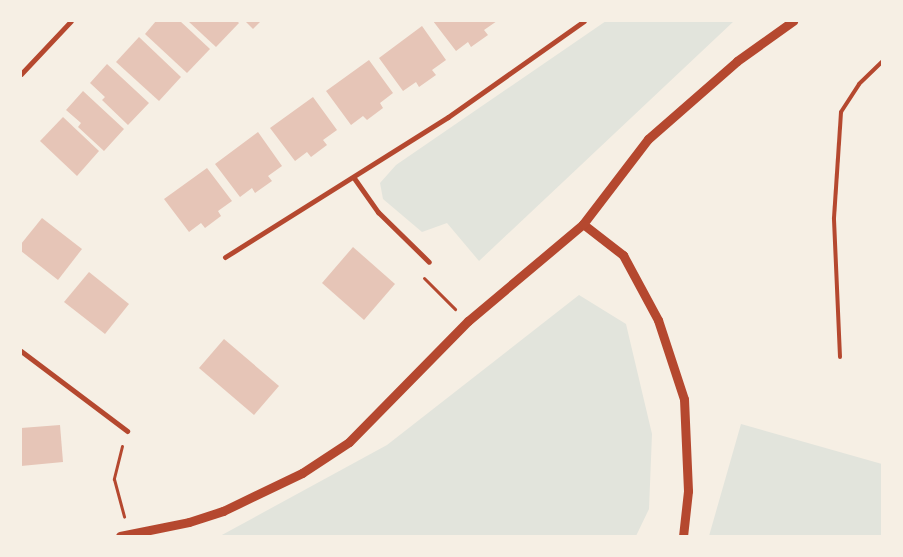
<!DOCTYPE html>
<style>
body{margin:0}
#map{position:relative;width:903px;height:557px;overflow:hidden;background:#f6efe4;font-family:"Varela Round",sans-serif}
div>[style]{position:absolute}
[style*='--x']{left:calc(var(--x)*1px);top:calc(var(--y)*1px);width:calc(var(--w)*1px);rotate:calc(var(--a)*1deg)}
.green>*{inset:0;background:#e2e4dc}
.building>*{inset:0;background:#e6c5b7}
.path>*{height:3px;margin:-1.5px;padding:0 1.5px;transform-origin:1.5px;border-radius:1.5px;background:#b5482f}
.service>*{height:4px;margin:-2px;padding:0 2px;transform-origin:2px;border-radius:2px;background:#b5482f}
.minor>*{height:5px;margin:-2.5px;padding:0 2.5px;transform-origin:2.5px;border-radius:2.5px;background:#b5482f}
.tertiary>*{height:9px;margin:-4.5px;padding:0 4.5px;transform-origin:4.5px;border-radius:4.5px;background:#b5482f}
span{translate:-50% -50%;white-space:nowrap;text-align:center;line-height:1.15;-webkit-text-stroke:5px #f6efe4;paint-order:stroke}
.frame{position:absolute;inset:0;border:22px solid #f6efe4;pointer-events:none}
</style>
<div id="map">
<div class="green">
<div style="clip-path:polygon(606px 21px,734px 21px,479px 261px,447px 223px,422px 232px,383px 199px,380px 183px,396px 165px)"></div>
<div style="clip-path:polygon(579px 295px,626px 324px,652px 434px,649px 509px,636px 536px,220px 536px,387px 445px)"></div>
<div style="clip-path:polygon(741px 424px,882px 464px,882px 536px,709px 536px)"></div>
</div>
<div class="building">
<div style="clip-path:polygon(156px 21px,180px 21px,210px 49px,187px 73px,145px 34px)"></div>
<div style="clip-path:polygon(188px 21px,237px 21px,239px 23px,216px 47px)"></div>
<div style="clip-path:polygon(245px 21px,261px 21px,253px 29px)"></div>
<div style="clip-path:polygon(433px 21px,497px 21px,484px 30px,488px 35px,471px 47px,468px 42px,456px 51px)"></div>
<div style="clip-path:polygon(422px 26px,446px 60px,432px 70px,436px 75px,419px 87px,416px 82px,403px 91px,379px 58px)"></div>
<div style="clip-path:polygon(139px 37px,181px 77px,159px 101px,116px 62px)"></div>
<div style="clip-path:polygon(369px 60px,393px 93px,380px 103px,383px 108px,367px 120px,363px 116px,351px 125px,326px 91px)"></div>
<div style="clip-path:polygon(107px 64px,149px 103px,128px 125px,102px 100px,105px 97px,90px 83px)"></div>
<div style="clip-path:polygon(83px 91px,124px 129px,104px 151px,78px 127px,81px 123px,66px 110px)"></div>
<div style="clip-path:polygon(313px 97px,337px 130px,323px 140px,327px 145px,311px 157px,307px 152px,295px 161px,270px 128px)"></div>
<div style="clip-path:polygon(63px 117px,99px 151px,77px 176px,40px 141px)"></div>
<div style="clip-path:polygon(258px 132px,282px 166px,268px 176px,272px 181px,255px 193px,252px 188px,240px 197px,215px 164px)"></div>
<div style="clip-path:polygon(207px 168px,232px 201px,218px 211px,221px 216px,205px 228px,201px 223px,189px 232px,164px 199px)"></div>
<div style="clip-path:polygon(42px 218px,82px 249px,58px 280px,21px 251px,21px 244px)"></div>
<div style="clip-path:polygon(353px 247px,395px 284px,364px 320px,322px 283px)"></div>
<div style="clip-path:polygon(89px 272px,129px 304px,105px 334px,64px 302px)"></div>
<div style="clip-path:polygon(224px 339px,279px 386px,254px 415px,199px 368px)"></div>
<div style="clip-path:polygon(60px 425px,63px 462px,21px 466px,21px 428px)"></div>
</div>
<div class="path">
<div style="--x:424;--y:278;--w:44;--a:45"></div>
<div style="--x:122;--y:446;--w:34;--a:104"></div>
<div style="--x:114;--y:479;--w:39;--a:75"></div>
</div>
<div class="service">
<div style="--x:840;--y:357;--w:139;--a:-92.5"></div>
<div style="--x:834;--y:218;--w:106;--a:-86.2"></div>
<div style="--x:841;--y:112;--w:33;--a:-57"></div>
<div style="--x:859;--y:84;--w:32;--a:-44"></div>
</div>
<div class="minor">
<div style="--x:21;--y:74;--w:73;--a:-46.7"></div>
<div style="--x:354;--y:178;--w:42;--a:54.8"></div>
<div style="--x:378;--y:212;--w:71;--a:44.4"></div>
<div style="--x:225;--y:257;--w:263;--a:-32.1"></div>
<div style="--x:448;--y:117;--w:166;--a:-35.2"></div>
<div style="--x:21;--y:351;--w:133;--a:37"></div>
</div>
<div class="tertiary">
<div style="--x:583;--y:224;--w:51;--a:37.8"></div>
<div style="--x:623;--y:255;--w:74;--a:61.7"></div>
<div style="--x:658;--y:320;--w:83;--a:71.8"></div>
<div style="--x:684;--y:399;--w:92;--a:87.5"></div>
<div style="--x:688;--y:491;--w:45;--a:96.3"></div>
<div style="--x:120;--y:536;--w:70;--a:-11.5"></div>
<div style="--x:189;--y:522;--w:36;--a:-18"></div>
<div style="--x:223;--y:511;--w:88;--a:-25.7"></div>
<div style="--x:302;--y:473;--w:56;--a:-33.4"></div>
<div style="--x:349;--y:442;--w:170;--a:-45.5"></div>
<div style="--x:468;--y:321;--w:150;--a:-40.1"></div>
<div style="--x:583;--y:224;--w:107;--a:-52.6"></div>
<div style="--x:648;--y:139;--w:118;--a:-41.2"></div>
<div style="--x:737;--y:61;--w:69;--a:-35.5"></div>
</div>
<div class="frame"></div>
</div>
